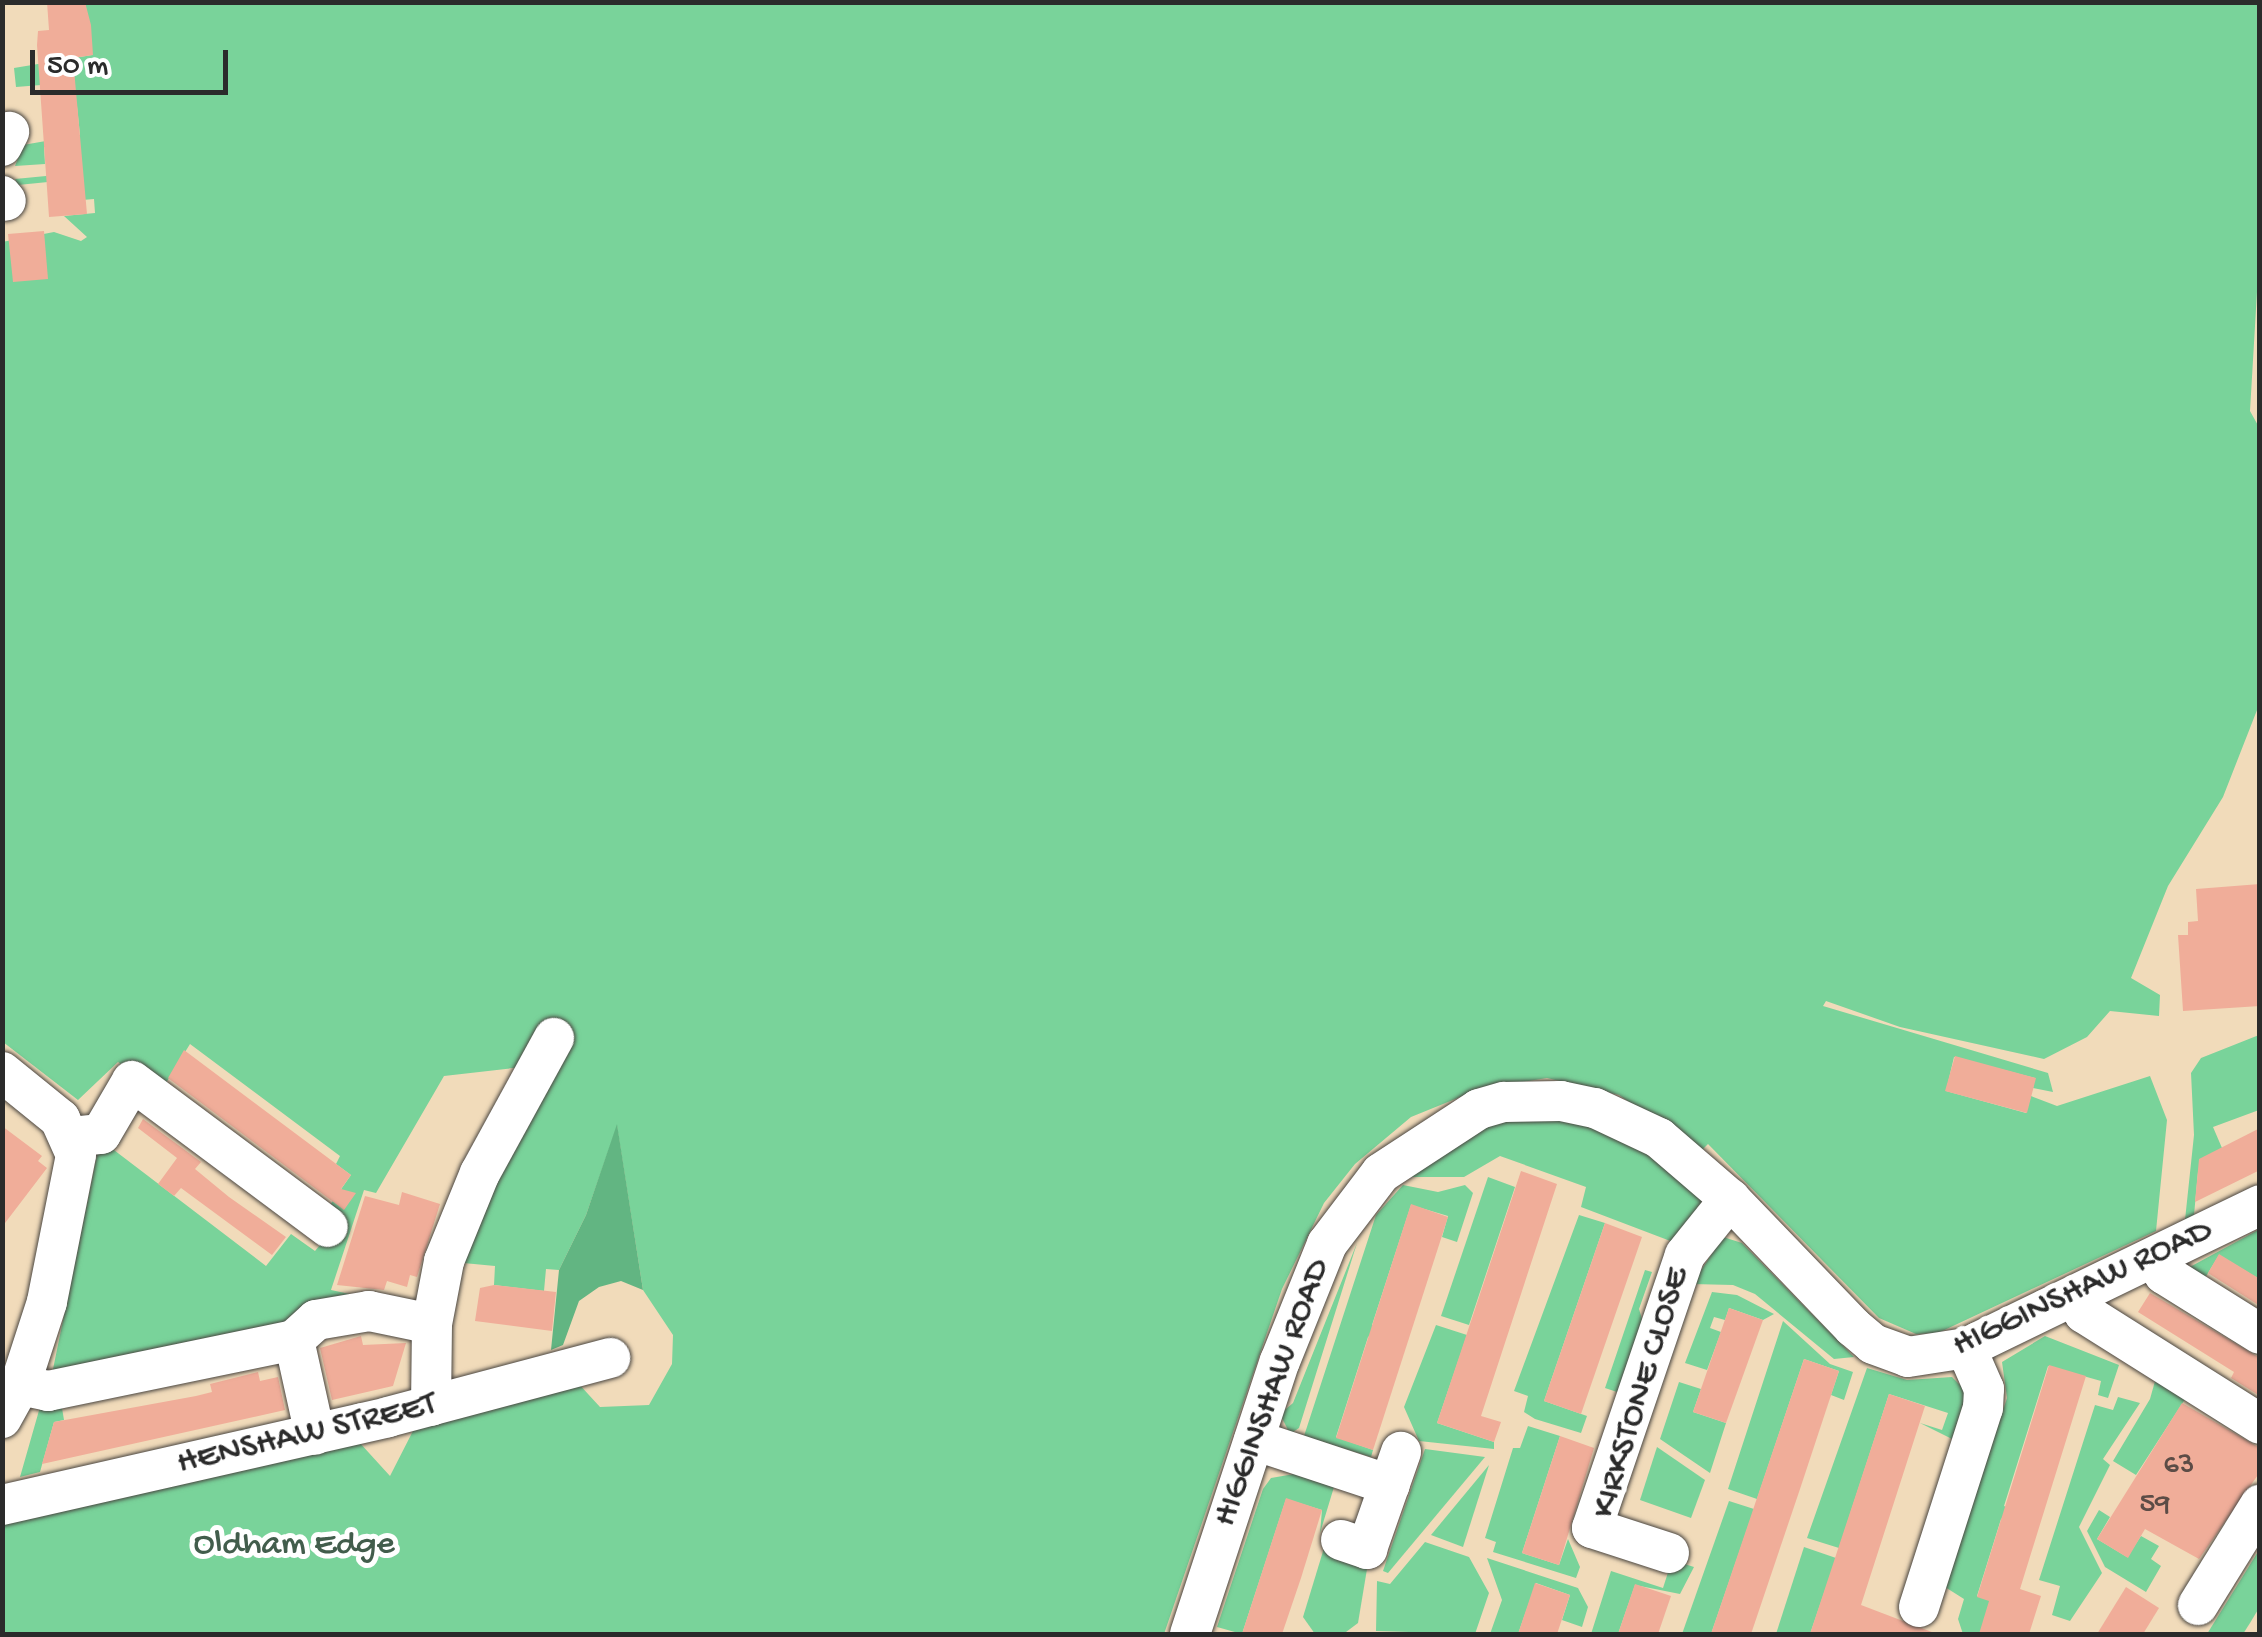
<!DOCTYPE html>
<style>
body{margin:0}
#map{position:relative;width:2262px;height:1637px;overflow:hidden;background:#f1dbba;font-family:"Gochi Hand",sans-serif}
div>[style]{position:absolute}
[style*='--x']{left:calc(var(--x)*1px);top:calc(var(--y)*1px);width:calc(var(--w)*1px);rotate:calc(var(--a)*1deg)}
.green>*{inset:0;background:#79d39a}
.forest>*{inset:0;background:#62b582}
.building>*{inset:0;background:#f0ad99}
.roads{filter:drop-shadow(0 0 2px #494540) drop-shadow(0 0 2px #494540)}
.minor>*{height:40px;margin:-20px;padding:0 20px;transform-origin:20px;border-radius:20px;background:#fff}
span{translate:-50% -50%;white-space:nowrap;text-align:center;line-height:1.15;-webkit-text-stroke:10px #fff;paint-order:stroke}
.number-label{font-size:30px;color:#5c4c46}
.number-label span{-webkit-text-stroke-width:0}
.street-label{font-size:35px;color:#2b2b2b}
.park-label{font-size:35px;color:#425d4c}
.frame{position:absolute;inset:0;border:5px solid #2b2b2b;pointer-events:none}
.scale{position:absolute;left:30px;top:50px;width:198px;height:45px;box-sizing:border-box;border:5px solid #2b2b2b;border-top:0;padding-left:12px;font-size:30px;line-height:35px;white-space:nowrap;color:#2b2b2b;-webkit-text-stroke:8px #fff;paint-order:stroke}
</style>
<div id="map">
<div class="green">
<div style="clip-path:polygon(85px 3px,2259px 3px,2260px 241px,2250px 411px,2260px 429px,2259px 705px,2223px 797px,2168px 886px,2131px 978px,2160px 995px,2159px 1016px,2110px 1011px,2087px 1037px,2044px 1059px,1900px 1027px,1826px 1001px,1823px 1006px,2048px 1073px,2053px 1092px,2033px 1088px,2035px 1078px,1954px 1057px,1946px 1091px,2026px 1113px,2031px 1096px,2057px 1106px,2150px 1076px,2167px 1120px,2156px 1231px,1938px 1333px,1916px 1334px,1879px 1318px,1708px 1144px,1700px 1152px,1619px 1095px,1547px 1078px,1480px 1089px,1411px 1117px,1355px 1164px,1324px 1203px,1282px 1289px,1164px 1634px,3px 1634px,3px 1520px,359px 1442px,390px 1476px,415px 1427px,577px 1382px,600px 1407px,649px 1405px,672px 1364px,673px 1335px,643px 1290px,617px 1126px,586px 1215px,559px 1270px,546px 1269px,544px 1291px,494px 1285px,495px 1266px,453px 1262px,522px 1067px,444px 1076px,376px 1193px,364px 1190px,331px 1290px,382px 1301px,292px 1331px,52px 1374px,98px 1150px,110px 1147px,266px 1266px,291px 1234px,315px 1251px,336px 1226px,323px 1215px,351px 1175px,336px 1164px,340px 1156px,190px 1044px,161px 1091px,118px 1062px,78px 1100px,3px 1042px,2px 242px,54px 232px,81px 241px,87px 237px,64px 216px,95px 213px,94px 199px,82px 200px,58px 181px,18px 185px,15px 179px,46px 176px,80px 144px,44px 147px,45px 164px,15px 166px,23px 145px,80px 135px,77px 106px,52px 108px,41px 85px,16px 87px,14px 68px,92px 55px)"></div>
<div style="clip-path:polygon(2259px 1035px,2259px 1110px,2213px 1127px,2222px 1148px,2198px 1172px,2194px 1215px,2185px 1220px,2194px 1135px,2191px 1073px,2201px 1058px)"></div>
<div style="clip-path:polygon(1572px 1119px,1627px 1138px,1703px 1200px,1673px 1242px,1581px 1207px,1586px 1187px,1500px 1156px,1464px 1177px,1402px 1177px,1490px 1122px)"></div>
<div style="clip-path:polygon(1488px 1177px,1515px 1187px,1469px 1325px,1441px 1316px)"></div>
<div style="clip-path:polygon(1403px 1185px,1438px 1192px,1465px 1185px,1473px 1193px,1457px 1242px,1442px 1237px,1448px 1216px,1411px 1205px,1372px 1325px,1381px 1328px,1368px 1337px,1336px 1437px,1373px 1450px,1371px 1457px,1304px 1436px,1376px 1215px)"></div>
<div style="clip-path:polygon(1579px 1215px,1605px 1223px,1544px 1401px,1587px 1416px,1581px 1433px,1535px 1419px,1524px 1412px,1528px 1396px,1514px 1391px)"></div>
<div style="clip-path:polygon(2258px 1230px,2259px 1279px,2219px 1255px,2205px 1278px,2188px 1268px)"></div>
<div style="clip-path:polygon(1723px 1237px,1742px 1243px,1854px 1357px,1834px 1359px,1755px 1294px,1733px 1285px,1692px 1284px)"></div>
<div style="clip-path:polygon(1357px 1243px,1299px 1428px,1290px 1434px,1280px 1414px,1293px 1403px)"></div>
<div style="clip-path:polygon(1645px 1270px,1652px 1272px,1639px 1309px,1643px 1322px,1620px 1393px,1605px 1388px)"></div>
<div style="clip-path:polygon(1712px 1292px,1737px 1295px,1774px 1314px,1763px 1320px,1729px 1308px,1725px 1320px,1714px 1317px,1710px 1328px,1721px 1332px,1707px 1370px,1685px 1363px)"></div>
<div style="clip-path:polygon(1783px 1321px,1830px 1364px,1853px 1372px,1844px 1400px,1831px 1395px,1839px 1371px,1804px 1359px,1757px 1499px,1728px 1489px)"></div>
<div style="clip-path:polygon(1436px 1325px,1467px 1335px,1437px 1423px,1494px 1442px,1494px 1449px,1419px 1441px,1404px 1407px)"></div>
<div style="clip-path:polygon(2045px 1336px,2119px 1365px,2108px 1398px,2098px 1395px,2101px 1381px,2048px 1366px,2004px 1506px,2013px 1510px,2001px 1519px,1977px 1596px,2011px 1608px,1980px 1633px,1985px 1634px,1963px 1634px,1958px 1619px,1964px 1599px,1945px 1587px,2007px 1398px,2002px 1362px)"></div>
<div style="clip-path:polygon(1867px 1368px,1907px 1380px,1952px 1377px,1965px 1390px,1964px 1401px,1952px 1439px,1920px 1423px,1942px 1430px,1948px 1413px,1889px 1394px,1839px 1548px,1807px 1538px)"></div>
<div style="clip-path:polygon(2157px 1374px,2189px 1393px,2136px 1475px,2113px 1461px,2150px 1399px)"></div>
<div style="clip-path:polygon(1679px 1382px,1701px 1389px,1693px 1412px,1726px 1423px,1710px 1473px,1660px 1439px)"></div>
<div style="clip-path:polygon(2118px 1397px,2140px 1403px,2103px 1459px,2110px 1465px,2079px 1527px,2102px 1573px,2070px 1621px,2052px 1615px,2060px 1586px,2039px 1580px,2095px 1405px,2113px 1410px)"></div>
<div style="clip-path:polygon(61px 1402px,64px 1420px,54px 1422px,40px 1472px,20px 1477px,40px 1407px)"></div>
<div style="clip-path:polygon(1528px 1426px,1560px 1436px,1522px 1553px,1559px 1565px,1568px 1539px,1580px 1567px,1576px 1578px,1493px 1552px,1496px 1542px,1485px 1538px,1513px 1448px,1520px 1448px)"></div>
<div style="clip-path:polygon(1657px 1447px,1705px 1480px,1691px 1518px,1640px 1500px)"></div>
<div style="clip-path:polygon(1425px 1449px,1485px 1457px,1388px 1573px,1383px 1571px)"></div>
<div style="clip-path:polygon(1489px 1465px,1463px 1547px,1431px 1535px)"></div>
<div style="clip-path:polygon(1294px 1474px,1334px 1487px,1320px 1533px,1322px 1510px,1286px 1499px,1242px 1634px,1217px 1627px,1263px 1489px,1271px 1478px)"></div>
<div style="clip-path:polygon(1729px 1501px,1754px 1509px,1711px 1634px,1682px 1634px)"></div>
<div style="clip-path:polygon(2099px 1510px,2110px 1517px,2097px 1539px,2127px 1557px,2141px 1536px,2159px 1546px,2151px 1559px,2161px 1566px,2146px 1592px,2105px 1567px,2087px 1531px)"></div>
<div style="clip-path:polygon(1425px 1542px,1469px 1557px,1489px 1593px,1475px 1634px,1376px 1631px,1377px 1581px,1390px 1584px)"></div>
<div style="clip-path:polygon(1804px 1547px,1836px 1558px,1810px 1634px,1776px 1634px)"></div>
<div style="clip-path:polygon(1324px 1548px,1368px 1563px,1358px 1623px,1346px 1632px,1315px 1634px,1303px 1617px)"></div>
<div style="clip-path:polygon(2259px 1550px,2259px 1608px,2250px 1623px,2243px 1634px,2207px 1634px)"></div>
<div style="clip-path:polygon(1487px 1558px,1578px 1588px,1588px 1607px,1582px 1627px,1562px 1620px,1570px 1595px,1536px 1583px,1518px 1634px,1490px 1634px,1502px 1600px)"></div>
<div style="clip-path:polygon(1672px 1560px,1694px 1567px,1680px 1594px,1635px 1585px,1618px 1634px,1591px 1634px,1611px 1571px,1663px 1588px)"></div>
</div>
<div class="forest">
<div style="clip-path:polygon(617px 1124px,643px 1290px,621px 1281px,599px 1287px,579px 1301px,563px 1345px,551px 1350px,559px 1270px,586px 1215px)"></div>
</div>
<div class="building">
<div style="clip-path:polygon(47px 2px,85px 2px,91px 25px,93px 55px,73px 58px,87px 214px,49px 217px,37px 45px,38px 31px,49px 30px)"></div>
<div style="clip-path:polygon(44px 231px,48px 279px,13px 282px,8px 234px)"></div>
<div style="clip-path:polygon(2260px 884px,2260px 1006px,2183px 1011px,2178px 935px,2188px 935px,2188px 922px,2198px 921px,2196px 889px)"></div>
<div style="clip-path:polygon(184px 1050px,351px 1175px,341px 1189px,356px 1193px,344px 1210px,168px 1078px)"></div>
<div style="clip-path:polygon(1955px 1056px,2036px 1078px,2027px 1113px,1945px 1091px)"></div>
<div style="clip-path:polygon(143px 1119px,201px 1162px,195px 1169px,229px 1197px,286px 1237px,272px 1255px,181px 1188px,174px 1196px,158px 1184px,177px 1158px,138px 1128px)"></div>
<div style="clip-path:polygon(2px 1126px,42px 1156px,38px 1161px,47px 1168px,2px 1227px)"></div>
<div style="clip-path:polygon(2260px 1128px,2260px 1170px,2195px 1202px,2199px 1159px)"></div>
<div style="clip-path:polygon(1521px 1171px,1557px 1184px,1481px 1416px,1501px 1422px,1494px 1442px,1437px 1423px)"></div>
<div style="clip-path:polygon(402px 1192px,440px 1204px,417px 1277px,410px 1275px,407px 1287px,387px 1281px,384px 1290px,337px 1285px,365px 1196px,399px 1205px)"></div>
<div style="clip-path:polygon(1411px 1204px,1448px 1217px,1373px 1450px,1336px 1438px)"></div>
<div style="clip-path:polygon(1605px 1223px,1642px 1237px,1581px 1414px,1544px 1401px)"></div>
<div style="clip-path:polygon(2219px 1254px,2260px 1279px,2260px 1306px,2208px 1273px)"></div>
<div style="clip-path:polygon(494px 1285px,556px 1292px,552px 1331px,475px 1321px,480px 1288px)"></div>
<div style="clip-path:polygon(2150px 1293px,2260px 1358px,2260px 1396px,2231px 1378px,2234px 1372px,2138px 1312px)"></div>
<div style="clip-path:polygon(1729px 1308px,1763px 1320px,1726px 1423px,1693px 1412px)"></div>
<div style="clip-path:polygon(361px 1336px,363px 1345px,406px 1343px,393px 1386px,332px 1400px,320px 1348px)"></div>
<div style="clip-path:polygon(1804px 1359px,1839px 1371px,1800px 1489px,1751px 1634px,1711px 1634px)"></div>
<div style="clip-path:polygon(2049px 1365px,2086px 1376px,2020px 1589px,2041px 1596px,2029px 1634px,1979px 1634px,1989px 1601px,1977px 1597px)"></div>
<div style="clip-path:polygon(258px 1372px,260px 1381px,278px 1377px,285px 1410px,42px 1464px,54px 1422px,196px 1396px,212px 1392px,210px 1384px)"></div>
<div style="clip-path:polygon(1889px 1394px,1925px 1406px,1861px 1605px,1937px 1634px,1810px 1634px)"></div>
<div style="clip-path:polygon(2182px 1403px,2260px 1448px,2260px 1472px,2199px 1559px,2145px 1529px,2128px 1558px,2097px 1539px)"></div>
<div style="clip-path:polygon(1560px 1436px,1594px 1448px,1559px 1565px,1522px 1553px)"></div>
<div style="clip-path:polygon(1286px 1498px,1322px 1510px,1301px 1578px,1282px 1634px,1242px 1634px)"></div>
<div style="clip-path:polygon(1535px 1583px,1570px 1595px,1557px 1634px,1518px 1634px)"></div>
<div style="clip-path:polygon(1635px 1584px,1671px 1596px,1658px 1634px,1618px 1634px)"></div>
<div style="clip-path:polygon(2126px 1587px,2159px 1608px,2143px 1634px,2097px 1634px)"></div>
</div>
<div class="roads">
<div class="minor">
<div style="--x:2;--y:146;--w:16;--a:-63"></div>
<div style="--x:2;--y:196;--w:6;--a:51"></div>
<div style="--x:2;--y:1072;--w:75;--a:39"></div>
<div style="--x:60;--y:1119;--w:39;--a:66"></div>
<div style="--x:76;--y:1155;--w:150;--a:101.2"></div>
<div style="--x:47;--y:1302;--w:87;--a:108"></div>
<div style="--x:20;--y:1385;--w:38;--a:119"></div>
<div style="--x:72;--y:1137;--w:29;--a:-6"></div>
<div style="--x:101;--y:1134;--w:61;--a:-59.7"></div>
<div style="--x:132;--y:1081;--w:244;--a:36.7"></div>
<div style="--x:2156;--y:1259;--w:17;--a:62"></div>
<div style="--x:2164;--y:1274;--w:113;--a:32"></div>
<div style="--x:2076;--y:1296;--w:19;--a:65"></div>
<div style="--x:2084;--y:1313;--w:208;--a:32.2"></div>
<div style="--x:294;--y:1340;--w:97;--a:77.5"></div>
<div style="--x:20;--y:1385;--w:29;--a:12"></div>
<div style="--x:48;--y:1391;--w:251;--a:-11.7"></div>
<div style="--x:294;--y:1340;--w:30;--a:-42"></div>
<div style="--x:316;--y:1320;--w:54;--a:-9.6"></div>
<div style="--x:369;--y:1311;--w:64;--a:11.7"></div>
<div style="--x:431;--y:1406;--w:82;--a:-89.3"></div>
<div style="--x:432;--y:1324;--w:64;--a:-79.2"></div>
<div style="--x:444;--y:1261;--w:95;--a:-67.8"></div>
<div style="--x:480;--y:1173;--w:154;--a:-61.3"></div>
<div style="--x:1254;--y:1440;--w:143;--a:18.3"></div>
<div style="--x:2;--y:1505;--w:396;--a:-12.8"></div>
<div style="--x:388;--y:1417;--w:230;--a:-14.9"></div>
<div style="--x:1341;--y:1540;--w:28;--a:19"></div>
<div style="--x:1367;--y:1549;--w:103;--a:-70.7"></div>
<div style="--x:1669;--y:1553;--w:81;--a:-162"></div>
<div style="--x:1592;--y:1528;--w:288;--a:-71.2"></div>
<div style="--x:1685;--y:1255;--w:72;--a:-51.2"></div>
<div style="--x:2198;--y:1605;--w:118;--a:-58.2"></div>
<div style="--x:1919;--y:1607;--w:209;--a:-72.2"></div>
<div style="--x:1983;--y:1408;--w:19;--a:-87"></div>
<div style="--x:1984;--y:1389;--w:45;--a:-113.7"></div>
<div style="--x:1190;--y:1634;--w:287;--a:-71.8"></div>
<div style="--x:1280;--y:1361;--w:126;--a:-68.1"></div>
<div style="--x:1327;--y:1244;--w:89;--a:-52.7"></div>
<div style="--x:1381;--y:1173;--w:117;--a:-33.1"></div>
<div style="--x:1479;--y:1109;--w:26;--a:-16"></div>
<div style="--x:1504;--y:1102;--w:57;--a:-1"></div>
<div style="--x:1561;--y:1101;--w:35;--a:12"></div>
<div style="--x:1595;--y:1108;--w:71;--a:25.1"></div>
<div style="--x:1659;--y:1138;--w:94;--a:40.7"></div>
<div style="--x:1730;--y:1199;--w:178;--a:46.1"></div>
<div style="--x:1853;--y:1327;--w:26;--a:40"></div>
<div style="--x:1873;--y:1344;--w:37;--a:20"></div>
<div style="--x:1908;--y:1357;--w:59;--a:-8.8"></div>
<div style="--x:1966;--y:1348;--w:327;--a:-25.9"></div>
</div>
</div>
<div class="number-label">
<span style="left:2179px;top:1467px">63</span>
<span style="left:2155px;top:1506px">59</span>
</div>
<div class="street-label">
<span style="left:2083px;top:1289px;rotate:-25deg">HIGGINSHAW ROAD</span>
<span style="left:1273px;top:1393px;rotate:-70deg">HIGGINSHAW ROAD</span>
<span style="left:1642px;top:1393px;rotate:-73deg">KIRKSTONE CLOSE</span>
<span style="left:307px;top:1435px;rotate:-13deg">HENSHAW STREET</span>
</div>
<div class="park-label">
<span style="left:294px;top:1546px">Oldham Edge</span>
</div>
<div class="frame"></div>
<div class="scale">50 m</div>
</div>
